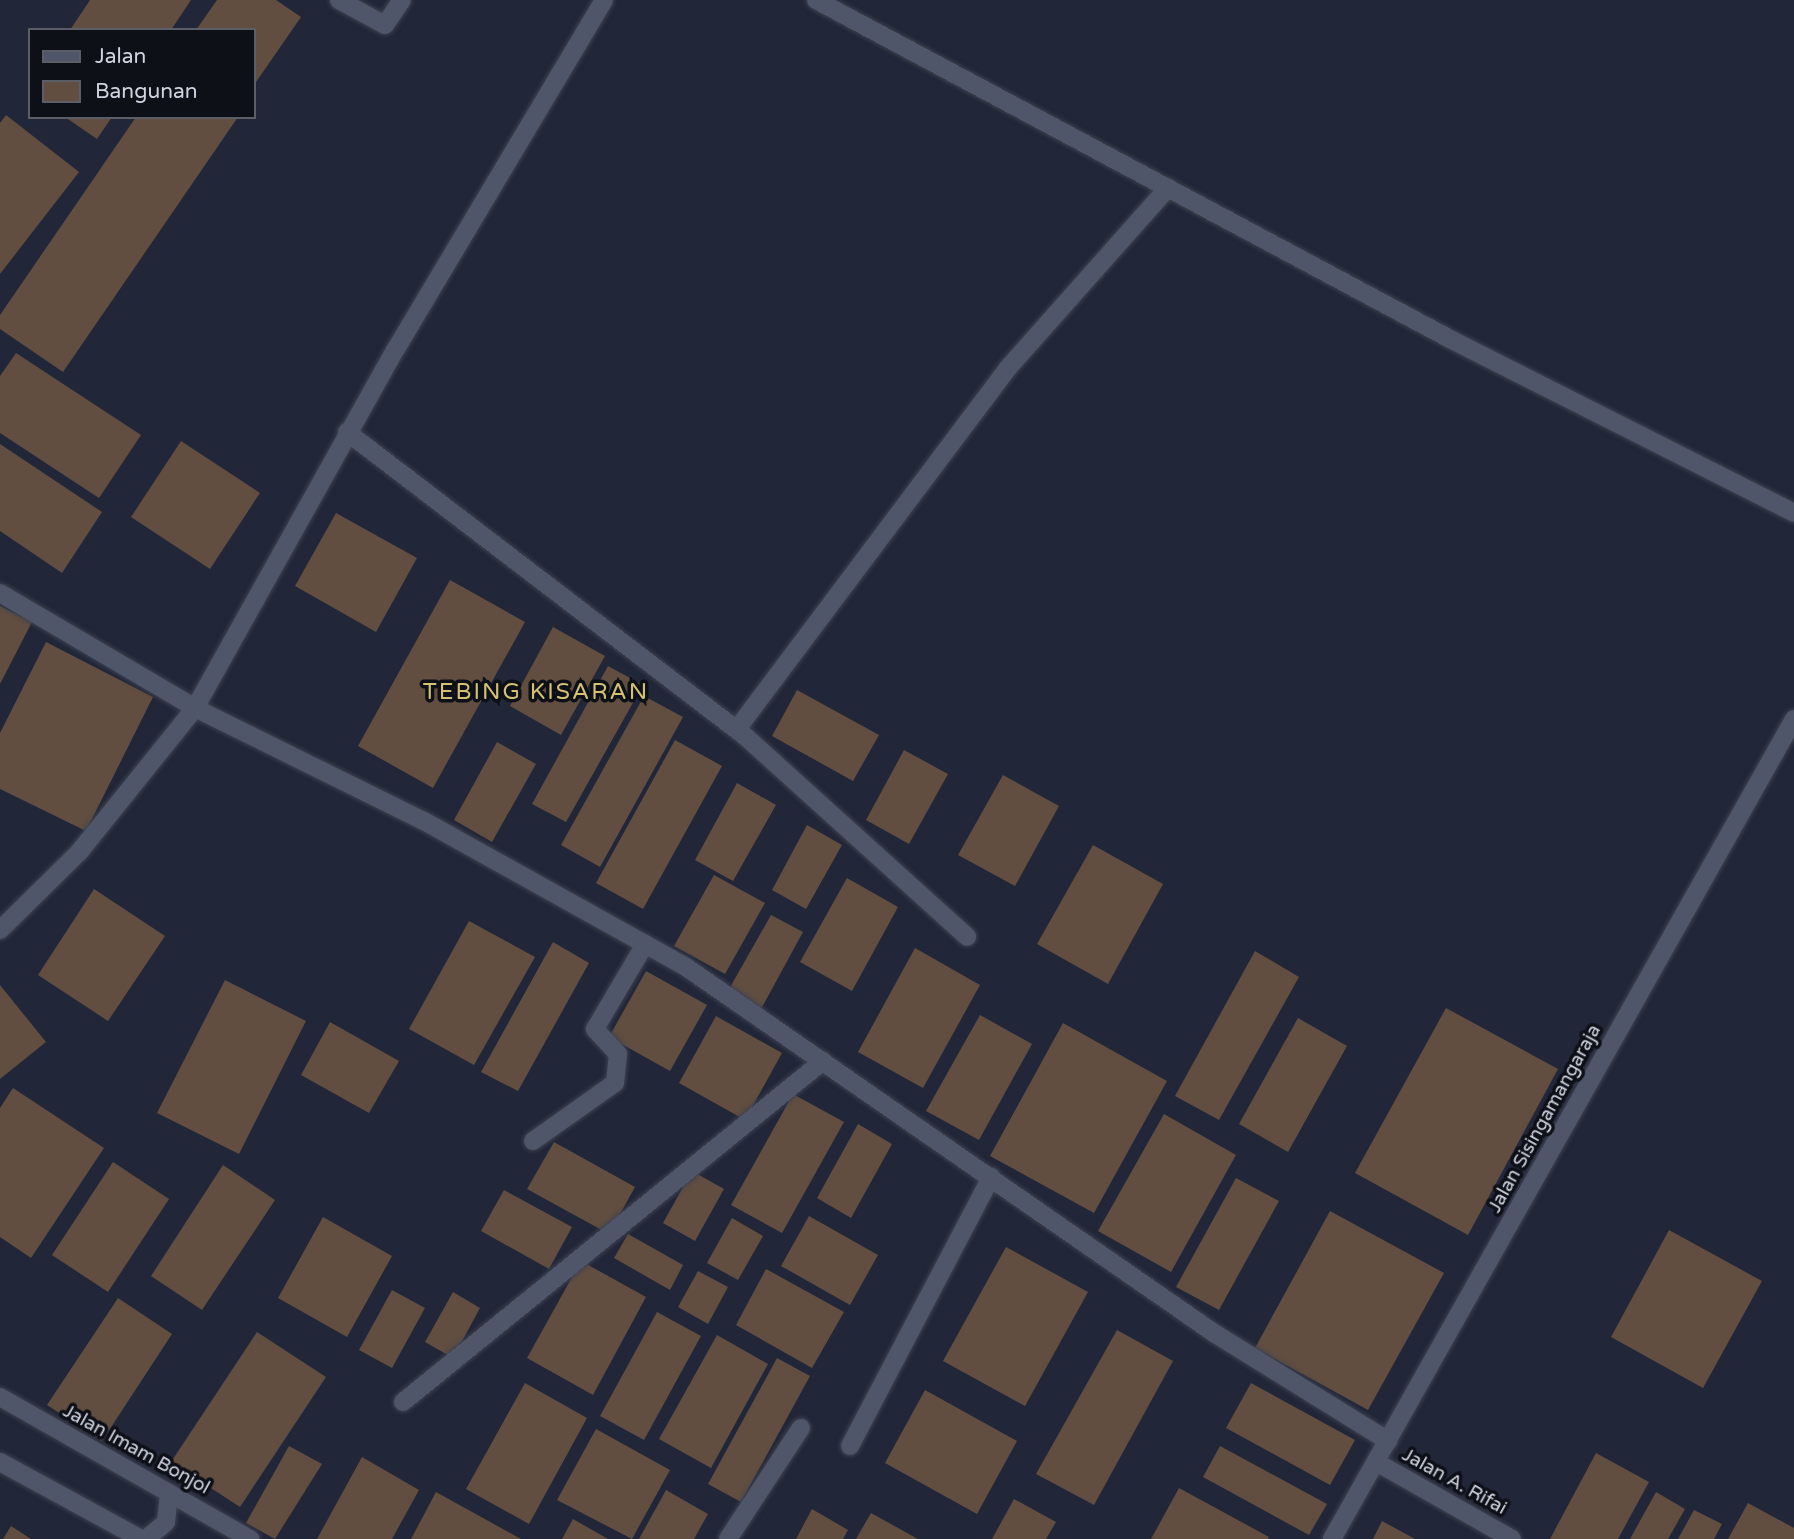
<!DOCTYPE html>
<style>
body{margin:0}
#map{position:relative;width:1794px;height:1539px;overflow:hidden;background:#212638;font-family:"Varela Round",sans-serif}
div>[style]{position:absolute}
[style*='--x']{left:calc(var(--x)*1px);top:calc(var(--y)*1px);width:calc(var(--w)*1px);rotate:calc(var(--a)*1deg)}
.building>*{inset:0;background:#614e41}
.roads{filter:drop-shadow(0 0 2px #3e4250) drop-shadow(0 0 2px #3e4250)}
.street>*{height:18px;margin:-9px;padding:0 9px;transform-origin:9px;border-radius:9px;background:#505669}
.secondary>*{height:18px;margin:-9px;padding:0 9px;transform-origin:9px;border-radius:9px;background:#505669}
span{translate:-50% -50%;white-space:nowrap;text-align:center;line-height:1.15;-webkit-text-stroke:7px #0d1017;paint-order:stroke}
.street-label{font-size:19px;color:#cfd3df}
.quarter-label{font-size:23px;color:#d4c173;letter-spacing:2px}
.legend{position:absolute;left:28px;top:28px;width:228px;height:91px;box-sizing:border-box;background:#0d1017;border:2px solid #5b5e67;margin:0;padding:9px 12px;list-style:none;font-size:21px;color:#cfd3df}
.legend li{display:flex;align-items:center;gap:14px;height:35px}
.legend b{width:35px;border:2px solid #5b5e67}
</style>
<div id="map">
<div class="building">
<div style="clip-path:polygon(90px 0,191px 0,171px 30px,70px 30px)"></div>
<div style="clip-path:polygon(217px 0,276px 0,301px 17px,254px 85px,254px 30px,196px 30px)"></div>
<div style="clip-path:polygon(6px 115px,79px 172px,0 274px,0 123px)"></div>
<div style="clip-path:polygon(65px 117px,112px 117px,97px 139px)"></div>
<div style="clip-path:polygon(136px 117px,238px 117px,63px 372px,0 329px,0 315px)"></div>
<div style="clip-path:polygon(16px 353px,141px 435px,99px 498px,0 433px,0 376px)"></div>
<div style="clip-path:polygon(181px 441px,260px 493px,210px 569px,131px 517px)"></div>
<div style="clip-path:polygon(0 444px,102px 512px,62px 573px,0 531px)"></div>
<div style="clip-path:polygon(336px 513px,417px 558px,376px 632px,295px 586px)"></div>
<div style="clip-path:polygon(450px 580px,525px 622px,433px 788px,358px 746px)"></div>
<div style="clip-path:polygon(0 606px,32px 622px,0 684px)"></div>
<div style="clip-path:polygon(553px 627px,605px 656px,561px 735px,510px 706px)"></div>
<div style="clip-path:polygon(46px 642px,153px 697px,86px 831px,0 789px,0 733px)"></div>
<div style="clip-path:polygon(608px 666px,643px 685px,566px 822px,532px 804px)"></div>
<div style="clip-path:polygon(797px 690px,879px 735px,853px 781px,772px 736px)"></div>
<div style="clip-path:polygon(644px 696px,683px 717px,600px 867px,561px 845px)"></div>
<div style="clip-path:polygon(675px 740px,722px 766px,643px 909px,596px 883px)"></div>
<div style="clip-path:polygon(497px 742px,536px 764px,492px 842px,454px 820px)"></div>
<div style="clip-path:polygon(904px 750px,948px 774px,909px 844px,866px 820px)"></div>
<div style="clip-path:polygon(1003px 775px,1059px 806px,1015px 886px,958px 855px)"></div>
<div style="clip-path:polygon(737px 783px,776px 805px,733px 881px,695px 860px)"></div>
<div style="clip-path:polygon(807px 825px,842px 845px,806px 909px,772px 890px)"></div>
<div style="clip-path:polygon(1093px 845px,1163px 884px,1108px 984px,1037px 944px)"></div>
<div style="clip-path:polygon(714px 875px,765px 903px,725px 974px,674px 946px)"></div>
<div style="clip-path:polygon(847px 878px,898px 907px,852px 991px,800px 962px)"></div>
<div style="clip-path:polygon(94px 889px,165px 936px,108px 1021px,38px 975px)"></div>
<div style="clip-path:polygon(771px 915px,803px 932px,761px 1009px,728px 991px)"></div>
<div style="clip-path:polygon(469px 921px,535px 957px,474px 1065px,409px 1029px)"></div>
<div style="clip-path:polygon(553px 942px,589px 963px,518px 1091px,481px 1072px)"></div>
<div style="clip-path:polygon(915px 948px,980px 985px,923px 1088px,858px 1052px)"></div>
<div style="clip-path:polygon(1255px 951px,1299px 977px,1219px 1120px,1175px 1096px)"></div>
<div style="clip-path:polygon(646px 971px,707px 1005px,670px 1071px,609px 1037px)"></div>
<div style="clip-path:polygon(225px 980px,306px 1021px,239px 1154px,157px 1113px)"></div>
<div style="clip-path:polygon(0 985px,46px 1042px,0 1079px)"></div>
<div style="clip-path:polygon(1446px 1008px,1558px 1069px,1468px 1235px,1355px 1173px)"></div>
<div style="clip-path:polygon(980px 1015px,1032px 1044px,979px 1140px,926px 1111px)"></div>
<div style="clip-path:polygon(716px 1016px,782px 1053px,745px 1120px,679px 1083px)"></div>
<div style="clip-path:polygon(1298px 1018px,1347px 1046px,1288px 1152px,1239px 1124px)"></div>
<div style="clip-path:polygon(330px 1022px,399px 1061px,369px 1113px,301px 1075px)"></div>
<div style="clip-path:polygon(1063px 1023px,1167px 1081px,1094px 1213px,990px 1156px)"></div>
<div style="clip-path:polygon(13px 1088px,104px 1148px,31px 1258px,0 1237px,0 1108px)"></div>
<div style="clip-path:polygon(793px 1094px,844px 1122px,782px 1233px,731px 1205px)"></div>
<div style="clip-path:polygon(1164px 1114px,1236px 1155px,1171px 1272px,1098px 1231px)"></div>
<div style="clip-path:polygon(858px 1124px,892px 1144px,851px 1218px,817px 1198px)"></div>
<div style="clip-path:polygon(554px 1142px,635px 1187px,609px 1234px,527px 1189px)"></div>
<div style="clip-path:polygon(113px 1162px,169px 1199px,108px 1292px,52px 1255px)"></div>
<div style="clip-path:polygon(223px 1165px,275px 1200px,202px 1310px,151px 1276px)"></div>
<div style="clip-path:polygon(692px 1171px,724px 1189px,695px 1241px,663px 1223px)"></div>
<div style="clip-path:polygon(1236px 1178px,1279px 1201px,1219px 1310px,1176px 1287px)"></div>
<div style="clip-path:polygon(504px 1190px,572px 1227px,549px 1269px,481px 1231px)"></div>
<div style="clip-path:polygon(1330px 1211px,1444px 1273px,1368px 1410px,1255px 1348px)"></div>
<div style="clip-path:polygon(809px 1216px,878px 1255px,850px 1305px,781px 1266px)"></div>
<div style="clip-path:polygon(323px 1217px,392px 1256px,347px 1337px,278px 1298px)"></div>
<div style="clip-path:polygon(732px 1218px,763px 1236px,738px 1280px,707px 1263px)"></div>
<div style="clip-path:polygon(1669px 1230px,1762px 1281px,1703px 1388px,1611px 1337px)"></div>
<div style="clip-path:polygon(628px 1234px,683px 1265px,670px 1290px,614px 1258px)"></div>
<div style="clip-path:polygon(1006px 1247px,1088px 1292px,1025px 1406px,943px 1361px)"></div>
<div style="clip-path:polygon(581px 1261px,646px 1297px,593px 1395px,527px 1358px)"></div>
<div style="clip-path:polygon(766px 1269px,844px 1312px,812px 1368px,736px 1325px)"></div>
<div style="clip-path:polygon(698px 1271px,728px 1287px,708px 1324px,678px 1307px)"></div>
<div style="clip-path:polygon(392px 1290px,425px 1308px,392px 1368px,359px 1350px)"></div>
<div style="clip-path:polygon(453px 1292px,480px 1308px,453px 1358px,425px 1342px)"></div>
<div style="clip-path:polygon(118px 1298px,172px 1334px,102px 1441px,47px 1405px)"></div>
<div style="clip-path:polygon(657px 1312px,701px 1336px,644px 1440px,600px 1416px)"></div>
<div style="clip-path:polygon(1117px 1330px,1173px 1361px,1094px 1505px,1036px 1474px)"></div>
<div style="clip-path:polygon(257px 1332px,326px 1377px,240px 1507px,171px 1462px)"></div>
<div style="clip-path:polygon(717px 1335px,768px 1364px,711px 1468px,659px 1439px)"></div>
<div style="clip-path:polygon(777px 1358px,810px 1376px,741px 1502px,708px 1484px)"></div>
<div style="clip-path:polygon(525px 1383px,587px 1418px,529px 1524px,466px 1489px)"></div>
<div style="clip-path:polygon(1251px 1383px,1355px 1440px,1330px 1485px,1226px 1428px)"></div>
<div style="clip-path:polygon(925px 1390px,1017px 1441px,977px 1514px,885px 1463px)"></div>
<div style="clip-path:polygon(596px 1429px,670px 1470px,632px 1539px,557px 1500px)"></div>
<div style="clip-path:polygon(289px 1446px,322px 1464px,275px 1539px,246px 1523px)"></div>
<div style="clip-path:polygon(1220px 1446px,1327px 1504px,1309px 1535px,1203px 1477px)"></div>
<div style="clip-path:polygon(1596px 1453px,1649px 1482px,1618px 1539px,1550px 1539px)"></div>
<div style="clip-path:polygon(362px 1457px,419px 1490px,392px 1539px,317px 1539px)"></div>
<div style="clip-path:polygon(1179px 1488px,1269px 1537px,1268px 1539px,1151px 1539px)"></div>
<div style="clip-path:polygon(666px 1490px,708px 1514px,694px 1539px,639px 1539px)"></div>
<div style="clip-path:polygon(436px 1492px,521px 1539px,411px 1539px)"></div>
<div style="clip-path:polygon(1656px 1492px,1685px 1509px,1668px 1539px,1630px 1539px)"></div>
<div style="clip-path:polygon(1014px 1499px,1056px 1522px,1046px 1539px,992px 1539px)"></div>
<div style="clip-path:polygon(1748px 1503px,1794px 1528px,1794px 1539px,1728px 1539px)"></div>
<div style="clip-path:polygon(812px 1509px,848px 1530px,843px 1539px,796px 1539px)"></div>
<div style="clip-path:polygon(1694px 1510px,1722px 1524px,1714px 1539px,1678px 1539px)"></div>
<div style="clip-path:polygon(871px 1513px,918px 1539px,856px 1539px)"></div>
<div style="clip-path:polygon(573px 1519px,608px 1539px,562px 1539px)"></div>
<div style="clip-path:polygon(1382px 1521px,1415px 1539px,1373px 1539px)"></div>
<div style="clip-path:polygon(11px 1526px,31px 1539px,3px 1539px)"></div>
</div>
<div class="roads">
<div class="street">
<div style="--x:339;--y:0;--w:52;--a:28.5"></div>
<div style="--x:385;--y:25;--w:30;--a:-56"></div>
<div style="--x:816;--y:0;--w:721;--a:28.13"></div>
<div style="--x:1452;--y:340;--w:383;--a:26.8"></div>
<div style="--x:347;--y:432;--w:502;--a:37.39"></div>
<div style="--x:746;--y:737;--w:298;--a:42.1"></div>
<div style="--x:0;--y:593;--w:226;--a:30.5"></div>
<div style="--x:195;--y:708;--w:255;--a:26.3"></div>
<div style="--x:424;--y:821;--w:300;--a:29.1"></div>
<div style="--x:686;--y:967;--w:642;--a:34.73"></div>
<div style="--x:1214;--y:1333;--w:205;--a:31.8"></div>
<div style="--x:737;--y:729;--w:451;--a:-53.1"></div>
<div style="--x:1008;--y:368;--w:241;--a:-48.4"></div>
<div style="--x:0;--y:930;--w:112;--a:-44.6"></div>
<div style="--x:80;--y:851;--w:184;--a:-51.2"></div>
<div style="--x:195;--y:708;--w:411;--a:-60.8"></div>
<div style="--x:396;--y:349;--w:406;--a:-59.2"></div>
<div style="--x:533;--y:1141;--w:100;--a:-35.3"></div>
<div style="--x:615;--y:1083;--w:29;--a:-84"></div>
<div style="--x:618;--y:1054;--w:34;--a:-133"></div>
<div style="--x:595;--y:1029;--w:99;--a:-59.5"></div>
<div style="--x:403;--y:1402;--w:541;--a:-39.07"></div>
<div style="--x:850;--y:1446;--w:304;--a:-62.3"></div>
<div style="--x:1376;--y:1462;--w:156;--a:29.5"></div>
<div style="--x:728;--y:1539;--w:133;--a:-56.7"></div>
</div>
<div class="secondary">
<div style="--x:0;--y:1397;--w:288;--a:29.6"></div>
<div style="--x:0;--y:1462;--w:161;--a:28.6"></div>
<div style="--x:146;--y:1539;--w:26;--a:-40"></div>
<div style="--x:166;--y:1522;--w:29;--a:-84"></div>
<div style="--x:1332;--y:1539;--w:941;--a:-60.6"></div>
</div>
</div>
<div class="street-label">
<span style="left:1545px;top:1119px;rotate:-61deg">Jalan Sisingamangaraja</span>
<span style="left:136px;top:1450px;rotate:29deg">Jalan Imam Bonjol</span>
<span style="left:1454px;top:1482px;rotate:29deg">Jalan A. Rifai</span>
</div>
<div class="quarter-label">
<span style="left:536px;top:692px">TEBING KISARAN</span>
</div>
<ul class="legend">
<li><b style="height:9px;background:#505669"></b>Jalan</li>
<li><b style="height:19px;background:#614e41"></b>Bangunan</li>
</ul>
</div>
